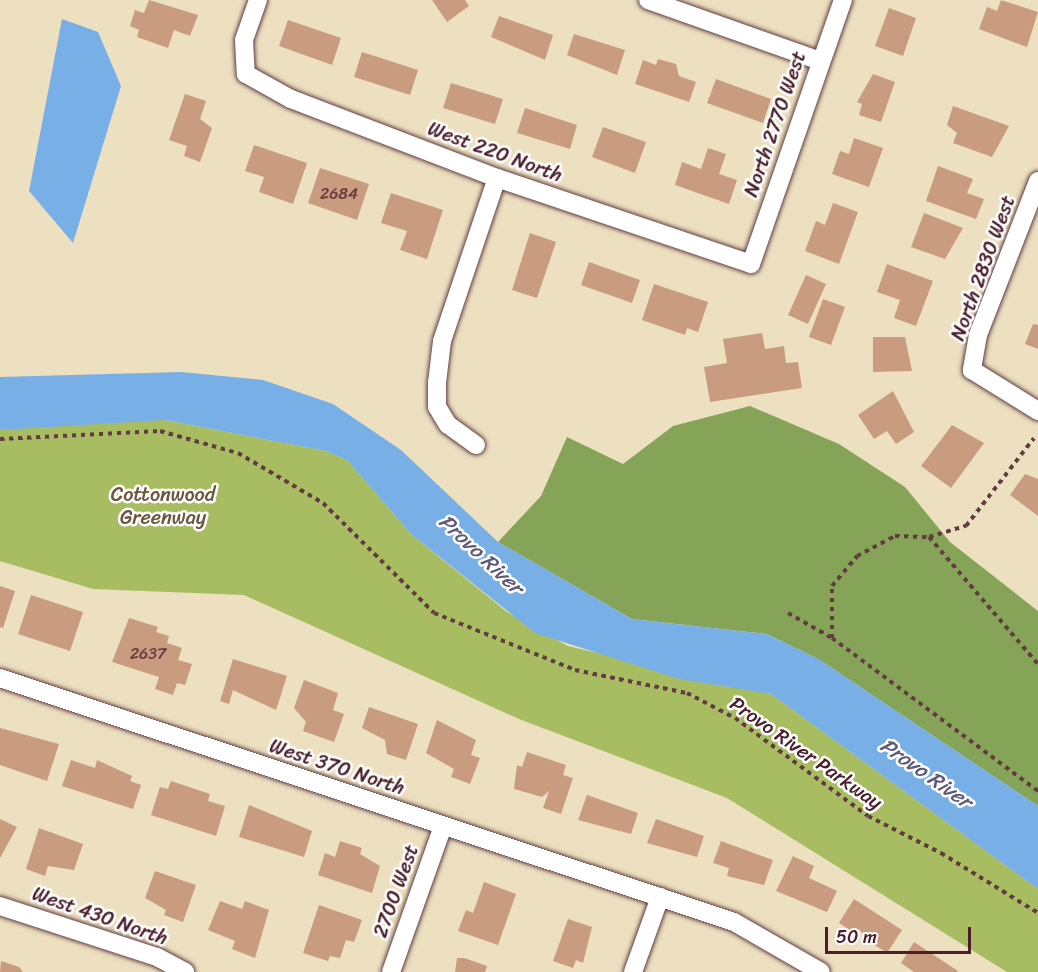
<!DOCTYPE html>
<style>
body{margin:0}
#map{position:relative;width:1038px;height:972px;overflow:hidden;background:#ece0c0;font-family:Sriracha,sans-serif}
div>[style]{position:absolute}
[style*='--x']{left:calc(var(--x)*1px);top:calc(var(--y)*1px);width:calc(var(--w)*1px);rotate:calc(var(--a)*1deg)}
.green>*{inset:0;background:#a8bd62}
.forest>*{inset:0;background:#86a458}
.water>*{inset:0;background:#79afe7}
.building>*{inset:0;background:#c99c80}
.path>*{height:4px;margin-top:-2px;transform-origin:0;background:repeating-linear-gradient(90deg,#623c41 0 4.5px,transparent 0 9px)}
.roads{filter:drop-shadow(0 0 2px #623c41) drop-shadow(0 0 2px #623c41)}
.minor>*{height:18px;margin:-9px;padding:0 9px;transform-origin:9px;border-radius:9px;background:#fff}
span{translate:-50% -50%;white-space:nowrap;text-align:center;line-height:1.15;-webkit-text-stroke:5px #fff;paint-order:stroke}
.number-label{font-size:16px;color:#6a3e40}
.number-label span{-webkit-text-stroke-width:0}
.street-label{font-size:20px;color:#4a1f2b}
.park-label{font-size:20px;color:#6b563e}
.water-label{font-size:21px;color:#5d5976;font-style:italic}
.scale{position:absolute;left:825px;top:927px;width:146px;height:27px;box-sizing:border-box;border:3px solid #4a1f2b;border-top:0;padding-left:8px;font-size:18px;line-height:21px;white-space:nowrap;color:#4a1f2b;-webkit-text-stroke:4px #fff;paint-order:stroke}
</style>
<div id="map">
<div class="green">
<div style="clip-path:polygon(117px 420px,165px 420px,326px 451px,347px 460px,412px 535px,507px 612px,568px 646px,771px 694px,1038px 889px,1038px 972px,1007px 972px,727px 798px,519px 719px,244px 595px,93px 589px,0 561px,0 430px)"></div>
</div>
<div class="forest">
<div style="clip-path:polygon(750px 406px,839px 444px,905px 487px,950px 542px,1038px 611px,1038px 806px,820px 660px,767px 634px,632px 619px,498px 542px,541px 496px,567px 437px,623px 464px,673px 426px)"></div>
</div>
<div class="water">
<div style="clip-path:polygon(62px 19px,98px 32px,121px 86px,73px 243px,29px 191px)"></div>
<div style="clip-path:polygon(181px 372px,263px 380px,333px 404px,401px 450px,498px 542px,632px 619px,767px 634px,820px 660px,1038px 806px,1038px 889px,771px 694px,679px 679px,535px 633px,412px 535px,347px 460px,326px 451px,165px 420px,0 430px,0 377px)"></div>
</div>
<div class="building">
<div style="clip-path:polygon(149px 0,198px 15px,190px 36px,174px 30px,168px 48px,137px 37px,139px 30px,130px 26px,135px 10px,144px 13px)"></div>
<div style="clip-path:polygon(432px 0,465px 0,469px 6px,447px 22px)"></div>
<div style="clip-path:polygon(1001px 0,1038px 12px,1027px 47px,979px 29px,987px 7px,997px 11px)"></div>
<div style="clip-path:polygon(889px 8px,916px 18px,903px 56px,875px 46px)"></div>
<div style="clip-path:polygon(499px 16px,553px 35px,545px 60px,491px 37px)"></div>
<div style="clip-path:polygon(288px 20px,341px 38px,332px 65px,279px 46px)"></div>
<div style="clip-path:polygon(574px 34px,625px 50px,617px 75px,567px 55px)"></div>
<div style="clip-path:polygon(362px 52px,418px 70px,410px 95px,354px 77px)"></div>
<div style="clip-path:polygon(658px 59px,676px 64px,679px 76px,696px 82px,689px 102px,635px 84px,643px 60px,656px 65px)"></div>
<div style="clip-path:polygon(873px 74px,895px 82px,881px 122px,859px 115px,862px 104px,857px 102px)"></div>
<div style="clip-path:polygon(716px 79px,771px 99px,763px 123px,707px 103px)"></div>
<div style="clip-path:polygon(451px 83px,503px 99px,495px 124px,443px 108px)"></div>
<div style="clip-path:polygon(185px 94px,206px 101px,200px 119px,212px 128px,200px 162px,184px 156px,187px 146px,169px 140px)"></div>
<div style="clip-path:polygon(953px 106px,1009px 126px,992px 157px,953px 143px,957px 133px,947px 125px)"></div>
<div style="clip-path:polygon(525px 108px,577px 125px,570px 149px,517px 133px)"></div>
<div style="clip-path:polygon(603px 127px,646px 142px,635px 173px,592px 157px)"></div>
<div style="clip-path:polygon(854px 138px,883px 148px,869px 187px,832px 174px,840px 151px,849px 154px)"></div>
<div style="clip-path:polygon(254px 145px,307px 163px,293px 204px,259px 192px,264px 177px,245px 171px)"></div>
<div style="clip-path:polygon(708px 148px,726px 154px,719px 174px,737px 180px,729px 204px,675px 185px,682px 162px,701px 169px)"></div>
<div style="clip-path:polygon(938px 166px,973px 179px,967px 193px,984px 199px,976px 219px,926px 201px)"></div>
<div style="clip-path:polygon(320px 168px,369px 184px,357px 220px,308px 203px)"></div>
<div style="clip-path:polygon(391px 193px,443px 210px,427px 259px,400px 250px,407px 231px,381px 223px)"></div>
<div style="clip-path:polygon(833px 203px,858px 212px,839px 264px,805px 251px,816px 221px,825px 225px)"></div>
<div style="clip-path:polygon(924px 213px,963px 228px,945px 259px,911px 247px)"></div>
<div style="clip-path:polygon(530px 233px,556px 242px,537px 298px,512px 290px)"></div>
<div style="clip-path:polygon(589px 262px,640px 280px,632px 303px,581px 285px)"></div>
<div style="clip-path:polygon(887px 264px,933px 281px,916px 326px,894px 318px,900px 300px,877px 292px)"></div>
<div style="clip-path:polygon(806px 275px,826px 284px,808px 324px,788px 315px)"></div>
<div style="clip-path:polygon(654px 284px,708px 302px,698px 332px,687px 328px,685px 335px,642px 320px)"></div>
<div style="clip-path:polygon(823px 299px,845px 307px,831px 345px,809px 337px)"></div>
<div style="clip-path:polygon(1033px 324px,1038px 325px,1038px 349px,1025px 344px)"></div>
<div style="clip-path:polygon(762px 333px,765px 349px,784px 346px,786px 363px,798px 362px,802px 388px,710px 402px,704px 367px,727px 363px,723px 339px)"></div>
<div style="clip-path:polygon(873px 337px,905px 337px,912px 371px,873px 372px)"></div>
<div style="clip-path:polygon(893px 391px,914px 432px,896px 444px,887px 431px,874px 439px,858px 415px)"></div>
<div style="clip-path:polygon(952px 425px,984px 443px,951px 488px,921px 466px)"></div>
<div style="clip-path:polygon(1025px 474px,1038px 479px,1038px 516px,1010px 495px)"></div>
<div style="clip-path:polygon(0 586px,15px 591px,3px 628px,0 627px)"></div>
<div style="clip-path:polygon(31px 595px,83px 612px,70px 651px,18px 634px)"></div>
<div style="clip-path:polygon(129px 618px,158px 627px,156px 632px,169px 636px,167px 643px,182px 648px,178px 660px,192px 664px,185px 685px,177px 683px,173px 695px,155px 689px,159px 677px,112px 662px)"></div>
<div style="clip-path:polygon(233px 659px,287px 676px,276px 710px,233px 690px,229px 704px,220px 701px)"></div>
<div style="clip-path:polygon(304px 680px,338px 693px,333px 710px,344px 714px,334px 742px,303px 731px,306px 722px,294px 708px)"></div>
<div style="clip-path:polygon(369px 707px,418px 724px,406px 760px,387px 754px,385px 740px,362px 728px)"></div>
<div style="clip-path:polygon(437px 720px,476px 740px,471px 755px,480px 758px,470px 784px,451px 777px,454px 769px,426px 753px)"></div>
<div style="clip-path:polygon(0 728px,59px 744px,47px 781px,0 765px)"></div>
<div style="clip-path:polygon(527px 752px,566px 765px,563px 775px,573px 778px,561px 814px,543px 808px,549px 791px,542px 797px,514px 789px,517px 765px,522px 767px)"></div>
<div style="clip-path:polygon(71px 760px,95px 768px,97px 760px,132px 776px,130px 781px,141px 785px,133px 809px,62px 786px)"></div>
<div style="clip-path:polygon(171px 781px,210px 794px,208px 801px,225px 806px,216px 836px,151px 815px,160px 787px,168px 789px)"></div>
<div style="clip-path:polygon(587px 795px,638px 813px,631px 834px,578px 820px)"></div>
<div style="clip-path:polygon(249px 805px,312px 831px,304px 857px,239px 837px)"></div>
<div style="clip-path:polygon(0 819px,17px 827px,0 858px)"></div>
<div style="clip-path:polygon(656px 819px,704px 836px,697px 857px,647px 843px)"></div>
<div style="clip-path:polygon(39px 828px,83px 844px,74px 870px,48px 866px,45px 876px,26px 869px)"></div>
<div style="clip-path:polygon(340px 841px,362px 848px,360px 854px,380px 866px,372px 893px,318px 875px,325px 853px,335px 857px)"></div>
<div style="clip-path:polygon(721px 841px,773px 860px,764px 885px,727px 876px,729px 868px,713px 863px)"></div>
<div style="clip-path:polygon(793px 856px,814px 866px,809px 878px,837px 891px,827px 912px,776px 891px)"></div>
<div style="clip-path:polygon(155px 871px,196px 885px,183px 922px,164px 915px,166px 910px,145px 898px)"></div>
<div style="clip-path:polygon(484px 882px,516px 894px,498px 945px,458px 931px,466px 910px,473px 913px)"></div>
<div style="clip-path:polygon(854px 899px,902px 930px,887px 953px,870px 942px,873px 936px,867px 940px,859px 929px,856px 934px,839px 923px)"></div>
<div style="clip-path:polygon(220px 901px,242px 909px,245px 901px,269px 910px,255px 958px,232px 949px,235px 941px,208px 930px)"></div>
<div style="clip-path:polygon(319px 905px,362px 920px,354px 942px,346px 940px,340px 958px,330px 956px,328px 961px,303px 953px)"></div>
<div style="clip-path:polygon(568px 919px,592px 927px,583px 963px,576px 960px,573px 968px,553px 961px)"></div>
<div style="clip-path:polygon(914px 942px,958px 971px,957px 972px,914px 972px,901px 963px)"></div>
<div style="clip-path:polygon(464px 958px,487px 966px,485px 972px,455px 972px,457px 958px)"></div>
<div style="clip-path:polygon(1px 961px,19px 967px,23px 972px,0 972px)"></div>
</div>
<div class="path">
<div style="--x:0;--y:439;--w:160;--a:-2.9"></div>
<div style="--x:160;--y:431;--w:81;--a:15.8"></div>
<div style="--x:238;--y:453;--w:99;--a:30.5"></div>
<div style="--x:323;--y:503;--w:156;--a:44.7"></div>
<div style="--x:434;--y:613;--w:152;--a:22"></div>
<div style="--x:575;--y:670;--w:114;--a:11.6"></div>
<div style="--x:687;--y:693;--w:54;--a:27.5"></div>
<div style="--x:735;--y:718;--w:165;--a:36.4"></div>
<div style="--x:868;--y:816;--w:82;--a:26.9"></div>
<div style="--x:941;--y:853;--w:114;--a:31.7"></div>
<div style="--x:929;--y:537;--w:167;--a:49.4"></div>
<div style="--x:788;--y:613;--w:51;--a:29.6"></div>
<div style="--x:832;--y:638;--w:257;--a:36.6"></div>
<div style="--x:832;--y:638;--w:52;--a:-90"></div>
<div style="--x:832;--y:586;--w:39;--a:-50"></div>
<div style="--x:857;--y:556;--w:43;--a:-27.8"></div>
<div style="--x:895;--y:536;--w:34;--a:2"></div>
<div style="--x:929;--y:537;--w:39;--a:-17"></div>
<div style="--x:966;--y:526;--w:111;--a:-52.3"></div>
</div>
<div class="roads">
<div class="minor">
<div style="--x:258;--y:0;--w:42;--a:109.3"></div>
<div style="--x:244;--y:40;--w:34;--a:87"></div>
<div style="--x:246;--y:74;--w:51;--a:29.1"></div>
<div style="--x:291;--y:99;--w:221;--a:21"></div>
<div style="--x:497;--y:178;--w:268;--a:18.7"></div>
<div style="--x:751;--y:264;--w:280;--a:-70.8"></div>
<div style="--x:648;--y:0;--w:182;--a:19.5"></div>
<div style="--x:1038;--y:181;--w:165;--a:111.3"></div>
<div style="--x:978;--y:335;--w:36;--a:100"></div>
<div style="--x:972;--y:370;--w:78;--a:31.8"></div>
<div style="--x:476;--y:445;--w:34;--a:-144"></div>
<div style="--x:448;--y:425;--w:21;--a:-121"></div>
<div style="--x:437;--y:407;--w:24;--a:-90"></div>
<div style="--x:437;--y:383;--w:42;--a:-83.2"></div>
<div style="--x:442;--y:341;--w:172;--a:-71.4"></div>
<div style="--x:0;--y:678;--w:773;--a:18.39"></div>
<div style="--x:734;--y:922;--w:100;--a:29.9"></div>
<div style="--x:0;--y:906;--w:165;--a:18"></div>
<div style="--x:157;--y:957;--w:32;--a:28"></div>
<div style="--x:391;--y:972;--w:155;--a:-70.4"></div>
<div style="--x:633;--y:972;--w:80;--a:-70.2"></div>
</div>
</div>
<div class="number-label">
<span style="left:339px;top:194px">2684</span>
<span style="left:148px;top:654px">2637</span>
</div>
<div class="street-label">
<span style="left:775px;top:124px;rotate:-71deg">North 2770 West</span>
<span style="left:495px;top:152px;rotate:20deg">West 220 North</span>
<span style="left:983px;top:268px;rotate:-70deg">North 2830 West</span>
<span style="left:806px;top:753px;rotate:35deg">Provo River Parkway</span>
<span style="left:337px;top:767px;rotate:18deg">West 370 North</span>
<span style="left:396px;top:891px;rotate:-70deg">2700 West</span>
<span style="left:100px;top:916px;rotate:19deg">West 430 North</span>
</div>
<div class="park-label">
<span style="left:163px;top:506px">Cottonwood<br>Greenway</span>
</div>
<div class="water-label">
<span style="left:481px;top:554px;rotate:43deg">Provo River</span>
<span style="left:926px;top:773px;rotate:35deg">Provo River</span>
</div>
<div class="scale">50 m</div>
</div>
